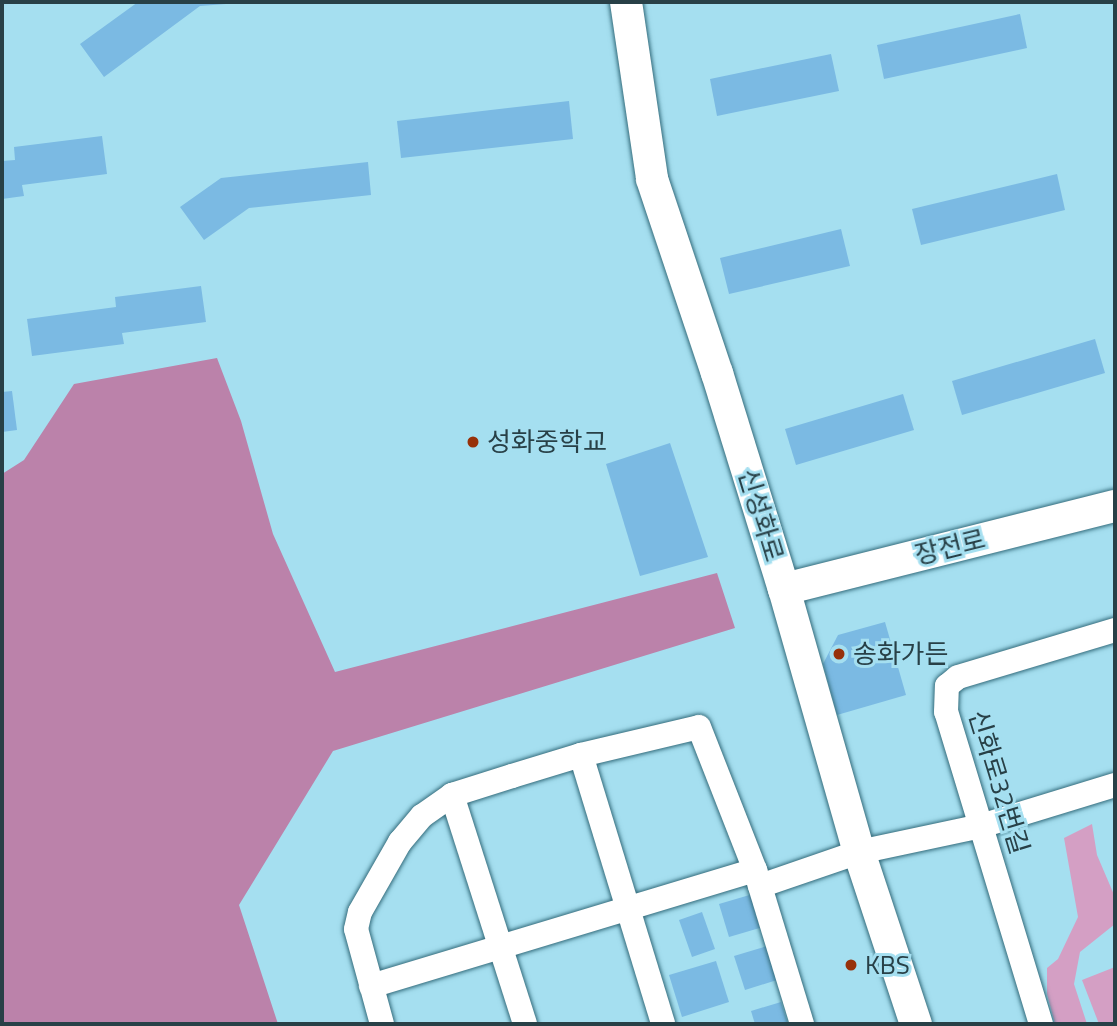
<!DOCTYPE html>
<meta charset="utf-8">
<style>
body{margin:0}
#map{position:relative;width:1117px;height:1026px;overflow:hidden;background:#a5dff0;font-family:"Titillium Web","Noto Sans KR",sans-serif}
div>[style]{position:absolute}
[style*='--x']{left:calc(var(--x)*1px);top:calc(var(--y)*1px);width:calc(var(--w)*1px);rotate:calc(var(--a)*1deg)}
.green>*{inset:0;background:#d49fc4}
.forest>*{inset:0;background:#bb82aa}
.building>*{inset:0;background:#7bbae3}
.roads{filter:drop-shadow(0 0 2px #346c7c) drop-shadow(0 0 2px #346c7c)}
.minor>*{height:24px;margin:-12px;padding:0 12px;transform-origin:12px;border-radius:12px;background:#fff}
.tertiary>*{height:32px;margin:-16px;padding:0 16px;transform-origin:16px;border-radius:16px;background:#fff}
.dots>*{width:19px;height:19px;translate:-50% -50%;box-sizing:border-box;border:4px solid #a5dff0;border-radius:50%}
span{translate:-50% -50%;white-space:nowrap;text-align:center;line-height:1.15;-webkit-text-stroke:6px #a5dff0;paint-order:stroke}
.poi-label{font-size:26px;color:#284047}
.left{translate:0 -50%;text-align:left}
.street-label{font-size:26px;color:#284047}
.frame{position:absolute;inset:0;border:4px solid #284047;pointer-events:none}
</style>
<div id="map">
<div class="green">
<div style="clip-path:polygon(1092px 824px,1097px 855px,1115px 897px,1115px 924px,1080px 952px,1074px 984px,1087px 1024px,1055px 1024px,1047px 994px,1047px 968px,1058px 959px,1078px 917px,1064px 838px)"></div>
<div style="clip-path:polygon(1115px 967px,1115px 1024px,1099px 1024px,1082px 980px)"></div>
</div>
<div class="forest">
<div style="clip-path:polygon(217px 358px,241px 421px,273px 534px,335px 672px,717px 573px,735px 628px,333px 751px,239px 905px,278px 1024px,2px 1024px,2px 474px,24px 460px,74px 384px)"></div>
</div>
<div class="building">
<div style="clip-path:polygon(138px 2px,226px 2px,226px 4px,200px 6px,104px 77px,80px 44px)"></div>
<div style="clip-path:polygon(1020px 14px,1027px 48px,884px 79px,877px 45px)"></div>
<div style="clip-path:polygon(831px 54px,839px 91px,717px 116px,710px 79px)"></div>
<div style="clip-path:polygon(569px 101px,573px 139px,401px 158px,397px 121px)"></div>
<div style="clip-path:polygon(102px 136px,107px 174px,22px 185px,24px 196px,2px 199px,2px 161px,15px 160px,14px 147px)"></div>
<div style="clip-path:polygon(368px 162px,371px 195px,249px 208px,204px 240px,180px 207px,221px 178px)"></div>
<div style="clip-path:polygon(1057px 174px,1065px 210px,921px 245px,912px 209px)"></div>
<div style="clip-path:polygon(841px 229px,850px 266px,729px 294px,720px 258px)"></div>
<div style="clip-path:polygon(201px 286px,206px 322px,122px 333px,124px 344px,32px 356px,27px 319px,116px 307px,115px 297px)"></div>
<div style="clip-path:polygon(1095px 339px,1105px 373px,962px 415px,952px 381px)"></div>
<div style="clip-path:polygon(12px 391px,17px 430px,2px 432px,2px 392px)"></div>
<div style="clip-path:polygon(903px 394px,914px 430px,796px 465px,785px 429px)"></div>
<div style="clip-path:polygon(670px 443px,708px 557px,640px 576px,606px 464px)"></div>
<div style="clip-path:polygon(885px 622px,906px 695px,837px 715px,823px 664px,838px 635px)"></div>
<div style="clip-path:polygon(753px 894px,763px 927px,729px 937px,719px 904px)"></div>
<div style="clip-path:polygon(702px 912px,715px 949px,692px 957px,679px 920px)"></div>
<div style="clip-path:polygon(767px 946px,777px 980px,745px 990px,734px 956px)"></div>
<div style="clip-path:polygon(716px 961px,729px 1002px,682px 1017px,669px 975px)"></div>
<div style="clip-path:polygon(781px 1002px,788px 1024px,755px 1024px,751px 1011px)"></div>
</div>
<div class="roads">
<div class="minor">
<div style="--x:581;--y:755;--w:281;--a:73"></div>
<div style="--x:452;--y:795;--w:240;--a:72.3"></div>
<div style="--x:760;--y:886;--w:105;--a:-19"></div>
<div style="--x:859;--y:852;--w:125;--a:-12"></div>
<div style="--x:981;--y:826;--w:140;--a:-17"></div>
<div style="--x:371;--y:986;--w:401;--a:-16.8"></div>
<div style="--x:382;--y:1024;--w:98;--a:-105.3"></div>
<div style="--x:356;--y:929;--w:17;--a:-77"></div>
<div style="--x:360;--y:912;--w:81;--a:-60.3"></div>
<div style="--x:400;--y:842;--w:34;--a:-50"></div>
<div style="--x:422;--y:816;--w:37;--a:-35"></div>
<div style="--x:452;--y:795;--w:63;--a:-17.6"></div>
<div style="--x:512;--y:776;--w:72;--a:-16.9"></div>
<div style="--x:581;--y:755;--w:121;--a:-13.3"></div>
<div style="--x:699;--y:727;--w:154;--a:68.6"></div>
<div style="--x:755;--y:870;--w:161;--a:73"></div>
<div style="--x:1041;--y:1024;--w:326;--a:-106.9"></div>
<div style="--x:946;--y:712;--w:26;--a:-88"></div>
<div style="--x:947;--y:686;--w:14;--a:-39"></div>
<div style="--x:958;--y:677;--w:164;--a:-16.7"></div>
</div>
<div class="tertiary">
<div style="--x:626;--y:2;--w:179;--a:81.6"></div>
<div style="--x:652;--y:179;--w:205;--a:71.5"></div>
<div style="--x:717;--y:373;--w:226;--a:72.8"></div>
<div style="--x:784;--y:589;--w:273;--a:74.1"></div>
<div style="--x:859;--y:852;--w:181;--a:71.7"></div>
<div style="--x:784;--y:589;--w:341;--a:-14.1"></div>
</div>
</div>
<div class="dots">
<div style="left:473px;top:442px;background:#97310a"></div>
<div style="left:839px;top:654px;background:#97310a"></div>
<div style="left:851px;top:965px;background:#97310a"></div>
</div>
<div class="poi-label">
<span class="left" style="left:487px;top:442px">성화중학교</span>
<span class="left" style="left:853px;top:654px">송화가든</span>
<span class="left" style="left:865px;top:965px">KBS</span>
</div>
<div class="street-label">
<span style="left:761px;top:515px;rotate:73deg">신성화로</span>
<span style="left:950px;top:547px;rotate:-14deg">장전로</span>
<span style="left:999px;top:782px;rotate:73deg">신화로32번길</span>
</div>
<div class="frame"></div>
</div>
